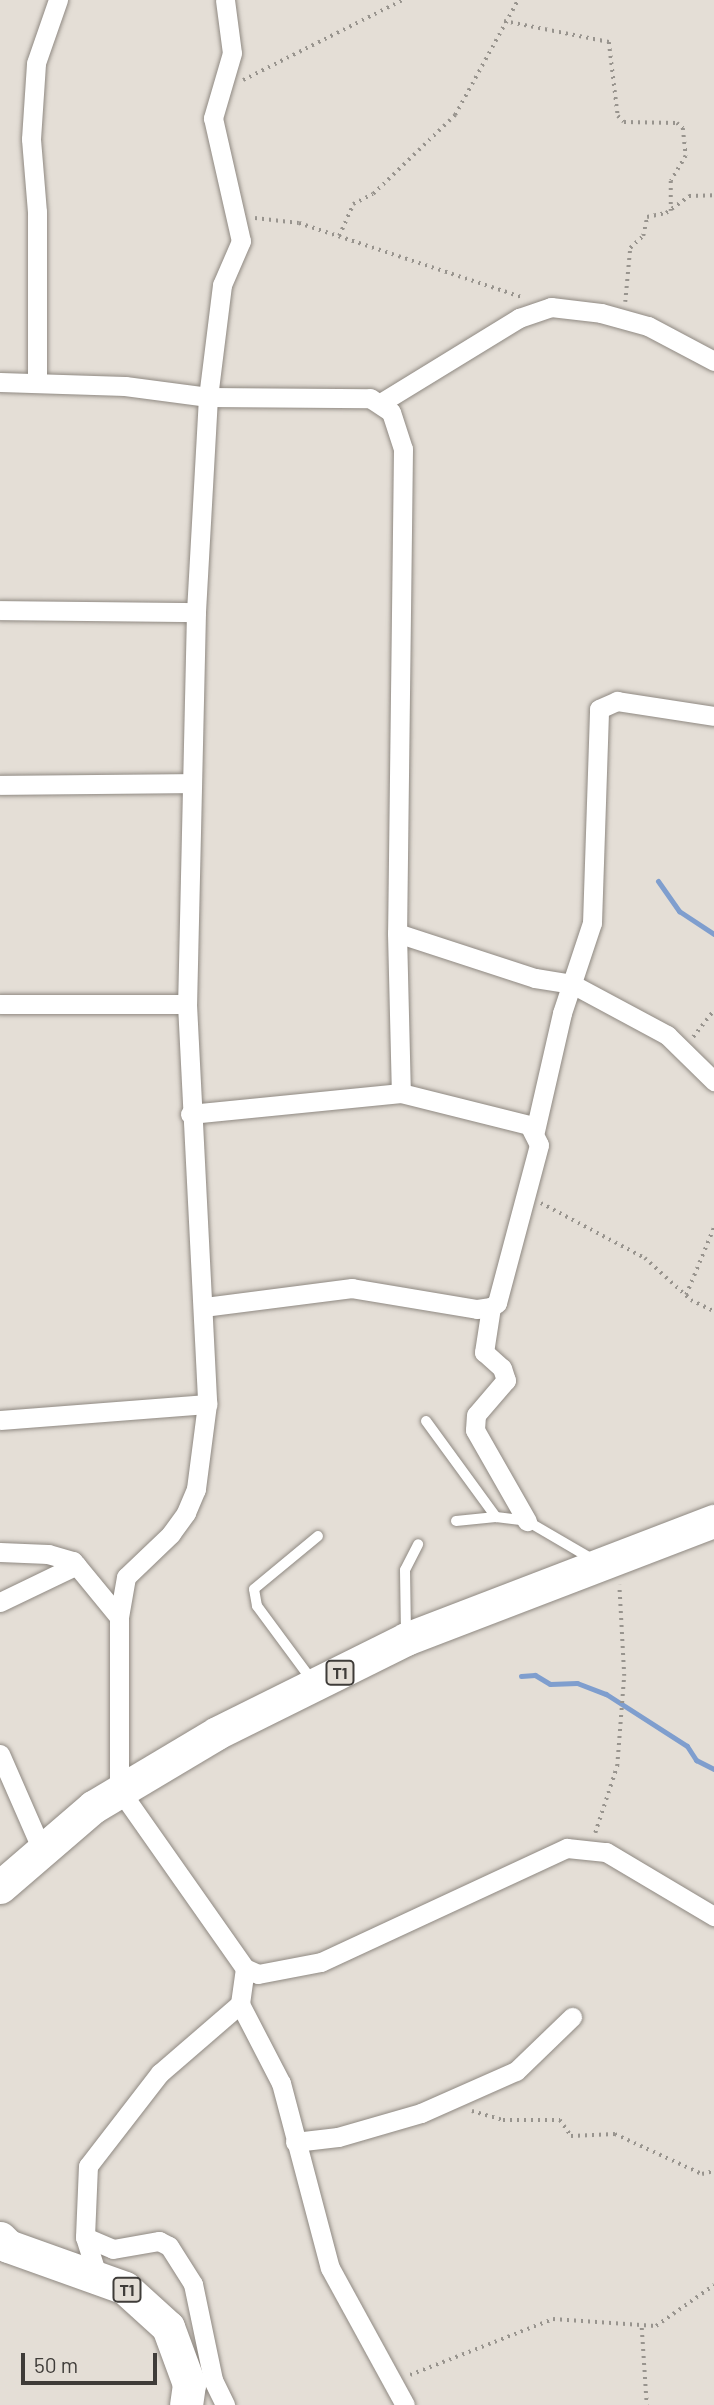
<!DOCTYPE html>
<style>
body{margin:0}
#map{position:relative;width:714px;height:2405px;overflow:hidden;background:#e4ded6;font-family:Barlow,sans-serif}
div>[style]{position:absolute}
[style*='--x']{left:calc(var(--x)*1px);top:calc(var(--y)*1px);width:calc(var(--w)*1px);rotate:calc(var(--a)*1deg)}
.stream>*{height:5px;margin:-2.5px;padding:0 2.5px;transform-origin:2.5px;border-radius:2.5px;background:#7f9ece}
.path>*{height:3.5px;margin-top:-1.75px;transform-origin:0;background:repeating-linear-gradient(90deg,#98948e 0 2px,transparent 0 7px)}
.roads{filter:drop-shadow(0 0 2px #8f8982) drop-shadow(0 0 2px #8f8982)}
.service>*{height:10px;margin:-5px;padding:0 5px;transform-origin:5px;border-radius:5px;background:#fff}
.minor>*{height:19px;margin:-9.5px;padding:0 9.5px;transform-origin:9.5px;border-radius:9.5px;background:#fff}
.trunk>*{height:33px;margin:-16.5px;padding:0 16.5px;transform-origin:16.5px;border-radius:16.5px;background:#fff}
span{translate:-50% -50%;white-space:nowrap;text-align:center;line-height:1.15;-webkit-text-stroke:5px #e4ded6;paint-order:stroke}
.shield-label span{padding:2px 5px;background:#e4ded6;border:2px solid;border-radius:5px;-webkit-text-stroke-width:0}
.shield-label{font-size:16px;color:#3f3c39;font-weight:700}
.scale{position:absolute;left:21px;top:2353px;width:136px;height:32px;box-sizing:border-box;border:4px solid #3f3c39;border-top:0;padding-left:9px;font-size:21px;line-height:24px;white-space:nowrap;color:#3f3c39;-webkit-text-stroke:5px #e4ded6;paint-order:stroke}
</style>
<div id="map">
<div class="stream">
<div style="--x:658;--y:881;--w:37;--a:55"></div>
<div style="--x:679;--y:911;--w:42;--a:33.3"></div>
<div style="--x:521;--y:1676;--w:14;--a:-4"></div>
<div style="--x:535;--y:1675;--w:17;--a:31"></div>
<div style="--x:550;--y:1684;--w:27;--a:-2"></div>
<div style="--x:577;--y:1683;--w:31;--a:21"></div>
<div style="--x:606;--y:1694;--w:96;--a:32.7"></div>
<div style="--x:687;--y:1746;--w:17;--a:57"></div>
<div style="--x:696;--y:1760;--w:20;--a:27"></div>
</div>
<div class="path">
<div style="--x:504;--y:21;--w:107;--a:11.3"></div>
<div style="--x:609;--y:42;--w:75;--a:83.1"></div>
<div style="--x:618;--y:116;--w:8;--a:45"></div>
<div style="--x:624;--y:122;--w:53;--a:1.1"></div>
<div style="--x:677;--y:123;--w:8;--a:40"></div>
<div style="--x:683;--y:128;--w:28;--a:84"></div>
<div style="--x:686;--y:156;--w:29;--a:121"></div>
<div style="--x:671;--y:181;--w:30;--a:90"></div>
<div style="--x:243;--y:80;--w:179;--a:-26.6"></div>
<div style="--x:255;--y:218;--w:44;--a:6.5"></div>
<div style="--x:299;--y:223;--w:235;--a:18.4"></div>
<div style="--x:339;--y:236;--w:35;--a:-66"></div>
<div style="--x:353;--y:204;--w:22;--a:-27"></div>
<div style="--x:373;--y:194;--w:114;--a:-43.9"></div>
<div style="--x:455;--y:115;--w:131;--a:-61.3"></div>
<div style="--x:625;--y:302;--w:54;--a:-84.7"></div>
<div style="--x:630;--y:248;--w:18;--a:-43"></div>
<div style="--x:643;--y:236;--w:19;--a:-78"></div>
<div style="--x:647;--y:217;--w:19;--a:-12"></div>
<div style="--x:666;--y:213;--w:29;--a:-36"></div>
<div style="--x:689;--y:196;--w:25;--a:-2"></div>
<div style="--x:693;--y:1037;--w:34;--a:-52"></div>
<div style="--x:541;--y:1203;--w:118;--a:27.9"></div>
<div style="--x:645;--y:1258;--w:62;--a:42.4"></div>
<div style="--x:691;--y:1300;--w:25;--a:26"></div>
<div style="--x:686;--y:1295;--w:74;--a:-67.6"></div>
<div style="--x:595;--y:1833;--w:71;--a:-71.8"></div>
<div style="--x:617;--y:1766;--w:90;--a:-85.6"></div>
<div style="--x:624;--y:1676;--w:91;--a:-93.1"></div>
<div style="--x:472;--y:2111;--w:32;--a:16"></div>
<div style="--x:503;--y:2120;--w:57;--a:0"></div>
<div style="--x:560;--y:2120;--w:19;--a:55"></div>
<div style="--x:571;--y:2136;--w:44;--a:-2.6"></div>
<div style="--x:615;--y:2134;--w:96;--a:24.7"></div>
<div style="--x:702;--y:2174;--w:12;--a:-14"></div>
<div style="--x:642;--y:2328;--w:77;--a:86.3"></div>
<div style="--x:410;--y:2375;--w:154;--a:-21.4"></div>
<div style="--x:553;--y:2319;--w:103;--a:3.9"></div>
<div style="--x:656;--y:2326;--w:71;--a:-35.3"></div>
</div>
<div class="roads">
<div class="service">
<div style="--x:426;--y:1421;--w:119;--a:53.9"></div>
<div style="--x:456;--y:1521;--w:40;--a:-5.7"></div>
<div style="--x:496;--y:1517;--w:31;--a:7"></div>
<div style="--x:527;--y:1521;--w:75;--a:30.3"></div>
<div style="--x:406;--y:1634;--w:64;--a:-90.9"></div>
<div style="--x:405;--y:1570;--w:29;--a:-63"></div>
<div style="--x:311;--y:1679;--w:91;--a:-126.5"></div>
<div style="--x:257;--y:1606;--w:17;--a:-100"></div>
<div style="--x:254;--y:1589;--w:83;--a:-39.6"></div>
</div>
<div class="minor">
<div style="--x:225;--y:0;--w:53;--a:82.5"></div>
<div style="--x:232;--y:53;--w:68;--a:106.3"></div>
<div style="--x:213;--y:118;--w:126;--a:77.2"></div>
<div style="--x:241;--y:241;--w:48;--a:113.4"></div>
<div style="--x:222;--y:285;--w:113;--a:97.1"></div>
<div style="--x:208;--y:397;--w:215;--a:93.2"></div>
<div style="--x:196;--y:612;--w:392;--a:91.3"></div>
<div style="--x:187;--y:1004;--w:400;--a:87.1"></div>
<div style="--x:207;--y:1404;--w:86;--a:97.4"></div>
<div style="--x:196;--y:1489;--w:26;--a:113"></div>
<div style="--x:186;--y:1513;--w:26;--a:126"></div>
<div style="--x:171;--y:1534;--w:62;--a:136.3"></div>
<div style="--x:126;--y:1577;--w:41;--a:99.9"></div>
<div style="--x:119;--y:1617;--w:172;--a:90"></div>
<div style="--x:119;--y:1789;--w:219;--a:54.9"></div>
<div style="--x:245;--y:1968;--w:14;--a:25"></div>
<div style="--x:258;--y:1974;--w:64;--a:-10.8"></div>
<div style="--x:321;--y:1962;--w:271;--a:-24.9"></div>
<div style="--x:567;--y:1848;--w:39;--a:6"></div>
<div style="--x:606;--y:1852;--w:126;--a:30.7"></div>
<div style="--x:37;--y:380;--w:168;--a:-90"></div>
<div style="--x:37;--y:212;--w:73;--a:-94.7"></div>
<div style="--x:31;--y:139;--w:76;--a:-86.2"></div>
<div style="--x:36;--y:63;--w:67;--a:-70.8"></div>
<div style="--x:0;--y:382;--w:125;--a:1.8"></div>
<div style="--x:125;--y:386;--w:84;--a:7.5"></div>
<div style="--x:208;--y:397;--w:162;--a:0.4"></div>
<div style="--x:370;--y:398;--w:25;--a:34"></div>
<div style="--x:391;--y:412;--w:39;--a:72"></div>
<div style="--x:403;--y:449;--w:484;--a:90.7"></div>
<div style="--x:397;--y:933;--w:160;--a:88.6"></div>
<div style="--x:382;--y:402;--w:161;--a:-31.5"></div>
<div style="--x:519;--y:318;--w:34;--a:-19"></div>
<div style="--x:551;--y:307;--w:50;--a:6.8"></div>
<div style="--x:601;--y:313;--w:49;--a:15.5"></div>
<div style="--x:648;--y:326;--w:75;--a:27.9"></div>
<div style="--x:0;--y:610;--w:196;--a:0.6"></div>
<div style="--x:0;--y:785;--w:192;--a:-0.6"></div>
<div style="--x:397;--y:933;--w:145;--a:18.1"></div>
<div style="--x:535;--y:978;--w:37;--a:9"></div>
<div style="--x:572;--y:984;--w:108;--a:28.2"></div>
<div style="--x:667;--y:1035;--w:66;--a:44.4"></div>
<div style="--x:0;--y:1004;--w:187;--a:0"></div>
<div style="--x:190;--y:1114;--w:212;--a:-5.7"></div>
<div style="--x:401;--y:1093;--w:132;--a:14"></div>
<div style="--x:529;--y:1125;--w:22;--a:63"></div>
<div style="--x:539;--y:1145;--w:163;--a:104.9"></div>
<div style="--x:497;--y:1303;--w:7;--a:146"></div>
<div style="--x:491;--y:1307;--w:14;--a:172"></div>
<div style="--x:477;--y:1309;--w:127;--a:-170.5"></div>
<div style="--x:352;--y:1288;--w:150;--a:172.7"></div>
<div style="--x:535;--y:1131;--w:121;--a:-77.1"></div>
<div style="--x:562;--y:1013;--w:95;--a:-71.6"></div>
<div style="--x:592;--y:923;--w:214;--a:-88.1"></div>
<div style="--x:599;--y:709;--w:20;--a:-24"></div>
<div style="--x:617;--y:701;--w:98;--a:8.8"></div>
<div style="--x:491;--y:1307;--w:46;--a:98.8"></div>
<div style="--x:484;--y:1352;--w:24;--a:42"></div>
<div style="--x:502;--y:1368;--w:13;--a:72"></div>
<div style="--x:506;--y:1380;--w:46;--a:130.6"></div>
<div style="--x:476;--y:1415;--w:15;--a:94"></div>
<div style="--x:475;--y:1430;--w:105;--a:60.3"></div>
<div style="--x:0;--y:1420;--w:208;--a:-4.4"></div>
<div style="--x:0;--y:1552;--w:48;--a:2.4"></div>
<div style="--x:48;--y:1554;--w:26;--a:16"></div>
<div style="--x:73;--y:1561;--w:72;--a:50.6"></div>
<div style="--x:0;--y:1602;--w:85;--a:-25.7"></div>
<div style="--x:0;--y:1754;--w:105;--a:66.4"></div>
<div style="--x:245;--y:1968;--w:36;--a:98"></div>
<div style="--x:240;--y:2004;--w:89;--a:62.6"></div>
<div style="--x:281;--y:2083;--w:191;--a:75.2"></div>
<div style="--x:330;--y:2268;--w:156;--a:61.3"></div>
<div style="--x:295;--y:2142;--w:43;--a:-6.6"></div>
<div style="--x:338;--y:2137;--w:86;--a:-16.1"></div>
<div style="--x:421;--y:2113;--w:104;--a:-23.9"></div>
<div style="--x:516;--y:2071;--w:78;--a:-44"></div>
<div style="--x:85;--y:2237;--w:30;--a:23"></div>
<div style="--x:113;--y:2249;--w:47;--a:-9.9"></div>
<div style="--x:159;--y:2241;--w:11;--a:27"></div>
<div style="--x:169;--y:2246;--w:45;--a:57.7"></div>
<div style="--x:193;--y:2284;--w:98;--a:78.2"></div>
<div style="--x:213;--y:2380;--w:28;--a:64"></div>
<div style="--x:98;--y:2278;--w:43;--a:-107.6"></div>
<div style="--x:85;--y:2237;--w:71;--a:-87.6"></div>
<div style="--x:88;--y:2166;--w:118;--a:-52.3"></div>
<div style="--x:160;--y:2073;--w:106;--a:-40.8"></div>
</div>
<div class="trunk">
<div style="--x:0;--y:1887;--w:123;--a:-40.7"></div>
<div style="--x:93;--y:1807;--w:144;--a:-30.8"></div>
<div style="--x:217;--y:1733;--w:211;--a:-26.4"></div>
<div style="--x:406;--y:1639;--w:330;--a:-21"></div>
<div style="--x:0;--y:2238;--w:11;--a:45"></div>
<div style="--x:8;--y:2246;--w:124;--a:19.7"></div>
<div style="--x:125;--y:2288;--w:58;--a:42.2"></div>
<div style="--x:168;--y:2327;--w:61;--a:69.8"></div>
<div style="--x:189;--y:2384;--w:21;--a:98"></div>
</div>
</div>
<div class="shield-label">
<span style="left:340px;top:1673px">T1</span>
<span style="left:127px;top:2290px">T1</span>
</div>
<div class="scale">50 m</div>
</div>
